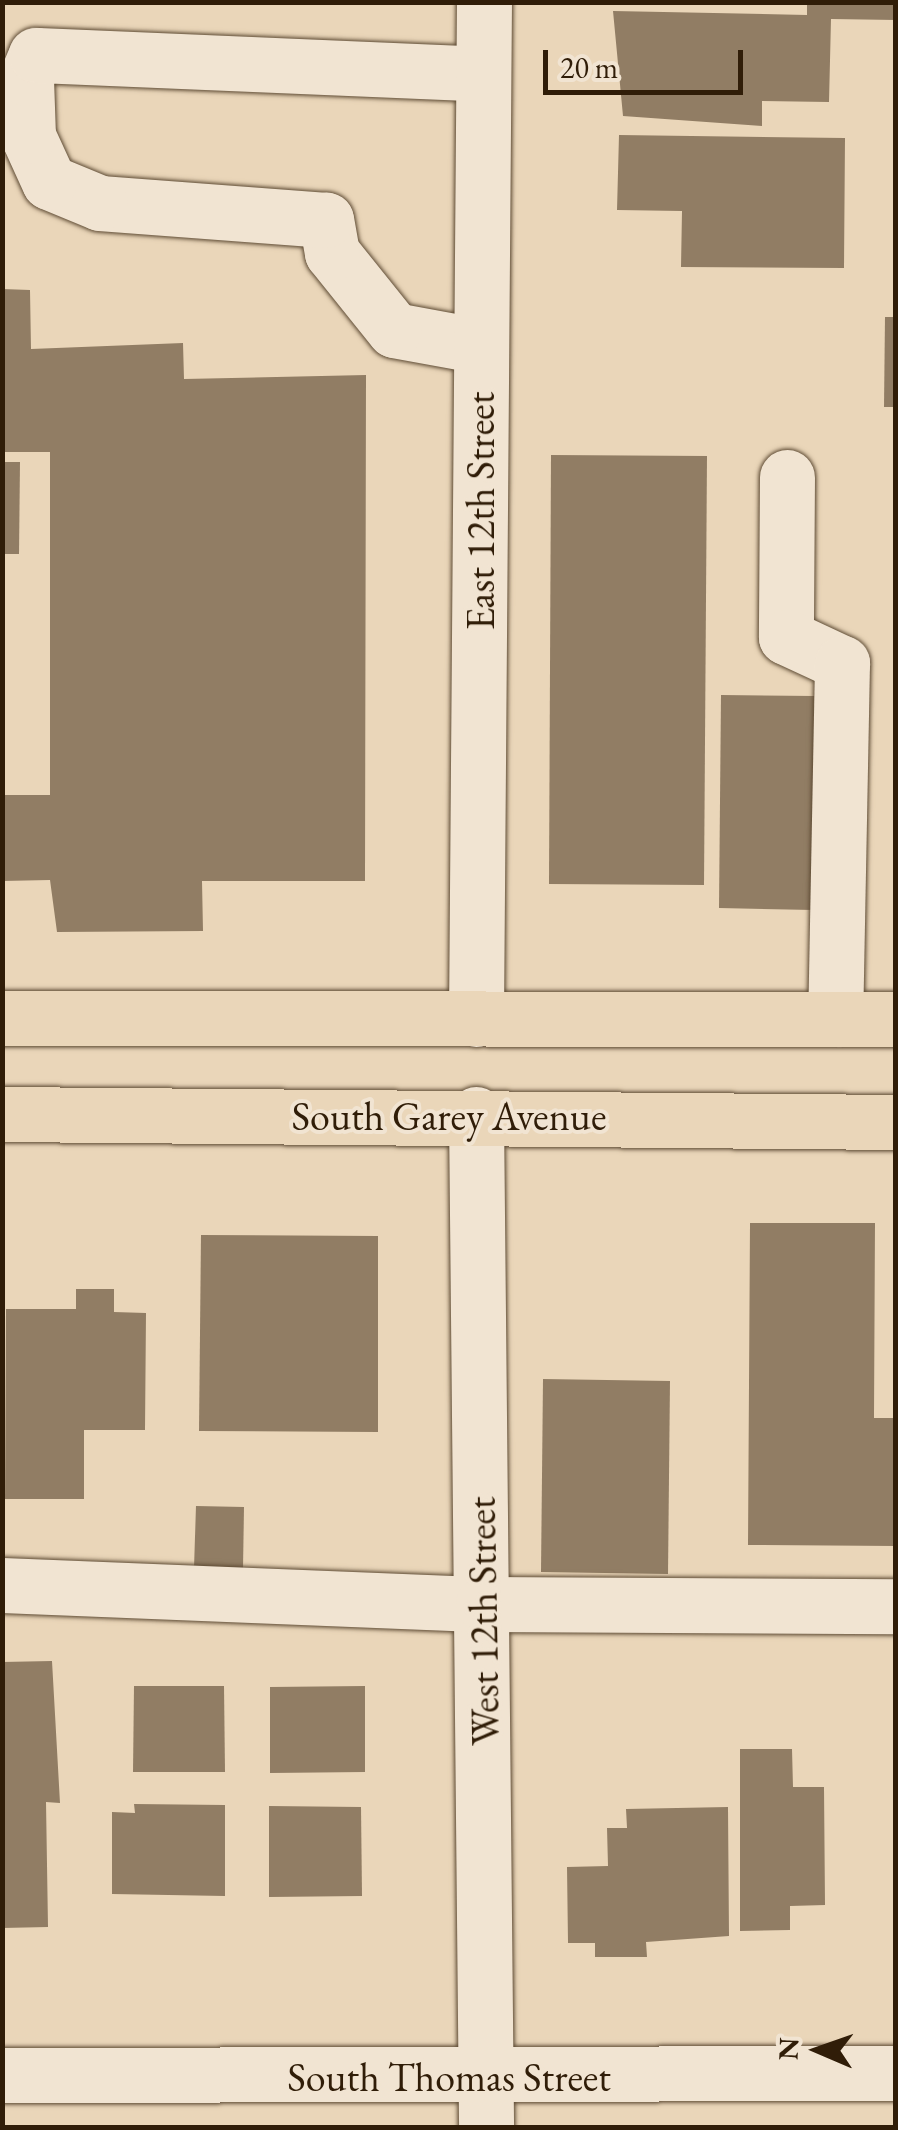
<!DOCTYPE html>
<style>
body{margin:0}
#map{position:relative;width:898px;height:2130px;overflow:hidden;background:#ead6b9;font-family:"EB Garamond",serif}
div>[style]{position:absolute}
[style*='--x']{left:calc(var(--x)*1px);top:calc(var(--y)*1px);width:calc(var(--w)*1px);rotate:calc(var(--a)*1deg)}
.building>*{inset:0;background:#917d64}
.roads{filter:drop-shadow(0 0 2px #5e4b34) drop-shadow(0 0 2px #5e4b34)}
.minor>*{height:55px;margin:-27.5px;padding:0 27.5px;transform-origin:27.5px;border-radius:27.5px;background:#f1e4d2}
.major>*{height:55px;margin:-27.5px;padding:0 27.5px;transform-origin:27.5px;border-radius:27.5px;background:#ead6b9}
span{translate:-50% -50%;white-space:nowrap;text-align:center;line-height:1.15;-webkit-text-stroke:8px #f1e4d2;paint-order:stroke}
.street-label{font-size:40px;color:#301d08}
.frame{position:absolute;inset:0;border:5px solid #301d08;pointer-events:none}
.north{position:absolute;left:768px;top:2000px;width:100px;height:100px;-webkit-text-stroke:8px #f1e4d2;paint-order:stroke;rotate:272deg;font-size:28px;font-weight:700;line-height:40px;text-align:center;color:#301d08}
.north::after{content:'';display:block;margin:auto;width:35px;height:45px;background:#301d08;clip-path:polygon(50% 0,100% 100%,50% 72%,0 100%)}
.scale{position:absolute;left:543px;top:50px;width:200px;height:45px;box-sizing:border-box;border:5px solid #301d08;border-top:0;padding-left:12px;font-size:30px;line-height:35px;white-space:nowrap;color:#301d08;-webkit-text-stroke:8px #f1e4d2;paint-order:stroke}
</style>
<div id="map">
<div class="building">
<div style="clip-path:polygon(807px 2px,896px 2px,896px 20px,831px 19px,829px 102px,762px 101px,762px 126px,623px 116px,613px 11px,807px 15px)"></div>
<div style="clip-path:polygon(619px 135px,845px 138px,844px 268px,681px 267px,682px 211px,617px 210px)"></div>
<div style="clip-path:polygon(2px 289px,30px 290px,31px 349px,183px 343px,184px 379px,366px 375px,365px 881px,202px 881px,203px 931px,57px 932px,50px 880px,2px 881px,2px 795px,50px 795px,50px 452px,2px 452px)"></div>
<div style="clip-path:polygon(885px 317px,896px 317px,896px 407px,884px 407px)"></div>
<div style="clip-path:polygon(551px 455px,707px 456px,704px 885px,549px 884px)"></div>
<div style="clip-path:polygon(2px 462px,20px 462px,19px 554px,2px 554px)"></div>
<div style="clip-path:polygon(721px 695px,814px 696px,813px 910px,719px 908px)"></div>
<div style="clip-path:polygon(750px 1223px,875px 1223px,874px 1418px,896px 1418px,896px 1546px,748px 1545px)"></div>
<div style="clip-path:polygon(201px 1235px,378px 1236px,378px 1432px,199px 1431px)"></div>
<div style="clip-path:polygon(76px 1289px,114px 1289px,114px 1312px,146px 1313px,145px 1430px,84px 1430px,84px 1499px,5px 1499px,6px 1309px,76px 1309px)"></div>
<div style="clip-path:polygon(543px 1379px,670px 1381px,668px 1574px,541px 1572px)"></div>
<div style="clip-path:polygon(196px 1506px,244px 1507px,243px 1569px,194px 1568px)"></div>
<div style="clip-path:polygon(52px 1661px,60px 1803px,46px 1802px,48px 1927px,2px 1928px,2px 1662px)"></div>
<div style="clip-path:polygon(134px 1686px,224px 1686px,225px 1772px,133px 1772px)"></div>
<div style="clip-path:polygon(365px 1686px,365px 1772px,270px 1773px,270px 1687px)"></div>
<div style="clip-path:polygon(740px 1749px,792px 1749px,793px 1787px,824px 1787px,825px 1905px,790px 1906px,790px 1930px,740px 1931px)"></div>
<div style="clip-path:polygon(134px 1804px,225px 1805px,225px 1896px,112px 1894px,112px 1812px,135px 1813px)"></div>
<div style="clip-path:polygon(269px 1806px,361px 1807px,362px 1896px,269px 1897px)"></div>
<div style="clip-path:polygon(728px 1807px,729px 1936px,646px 1942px,647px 1957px,595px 1957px,595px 1943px,568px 1943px,567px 1867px,608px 1866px,607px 1828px,627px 1828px,626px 1809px)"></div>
</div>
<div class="roads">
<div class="minor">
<div style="--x:481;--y:346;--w:88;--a:-169.6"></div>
<div style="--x:394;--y:330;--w:99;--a:-128.8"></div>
<div style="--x:332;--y:253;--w:34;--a:-100"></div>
<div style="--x:326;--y:220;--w:227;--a:-175.7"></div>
<div style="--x:100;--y:203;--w:55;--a:-157.6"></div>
<div style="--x:49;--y:182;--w:51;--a:-114.5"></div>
<div style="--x:28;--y:136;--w:58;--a:-92"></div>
<div style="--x:26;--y:78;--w:25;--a:-67"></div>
<div style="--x:36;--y:55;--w:447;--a:2.4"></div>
<div style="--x:787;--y:477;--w:160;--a:90.4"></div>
<div style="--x:786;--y:637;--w:62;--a:24.9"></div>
<div style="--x:842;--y:663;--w:356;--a:91.1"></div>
<div style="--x:476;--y:1019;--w:1017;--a:-89.55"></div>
<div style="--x:476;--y:1114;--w:1014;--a:89.43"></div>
<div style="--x:2;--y:1585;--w:481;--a:2.3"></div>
<div style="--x:483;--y:1604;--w:413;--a:0.3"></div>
<div style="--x:2;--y:2075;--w:894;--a:-0.13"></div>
</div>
<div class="major">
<div style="--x:2;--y:1018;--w:894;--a:0.06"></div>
<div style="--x:2;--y:1114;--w:894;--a:0.51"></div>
</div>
</div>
<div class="street-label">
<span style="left:480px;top:511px;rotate:-90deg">East 12th Street</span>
<span style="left:449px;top:1116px">South Garey Avenue</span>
<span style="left:483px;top:1621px;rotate:-91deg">West 12th Street</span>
<span style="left:449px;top:2077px">South Thomas Street</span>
</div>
<div class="frame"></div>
<div class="north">N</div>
<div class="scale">20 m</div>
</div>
